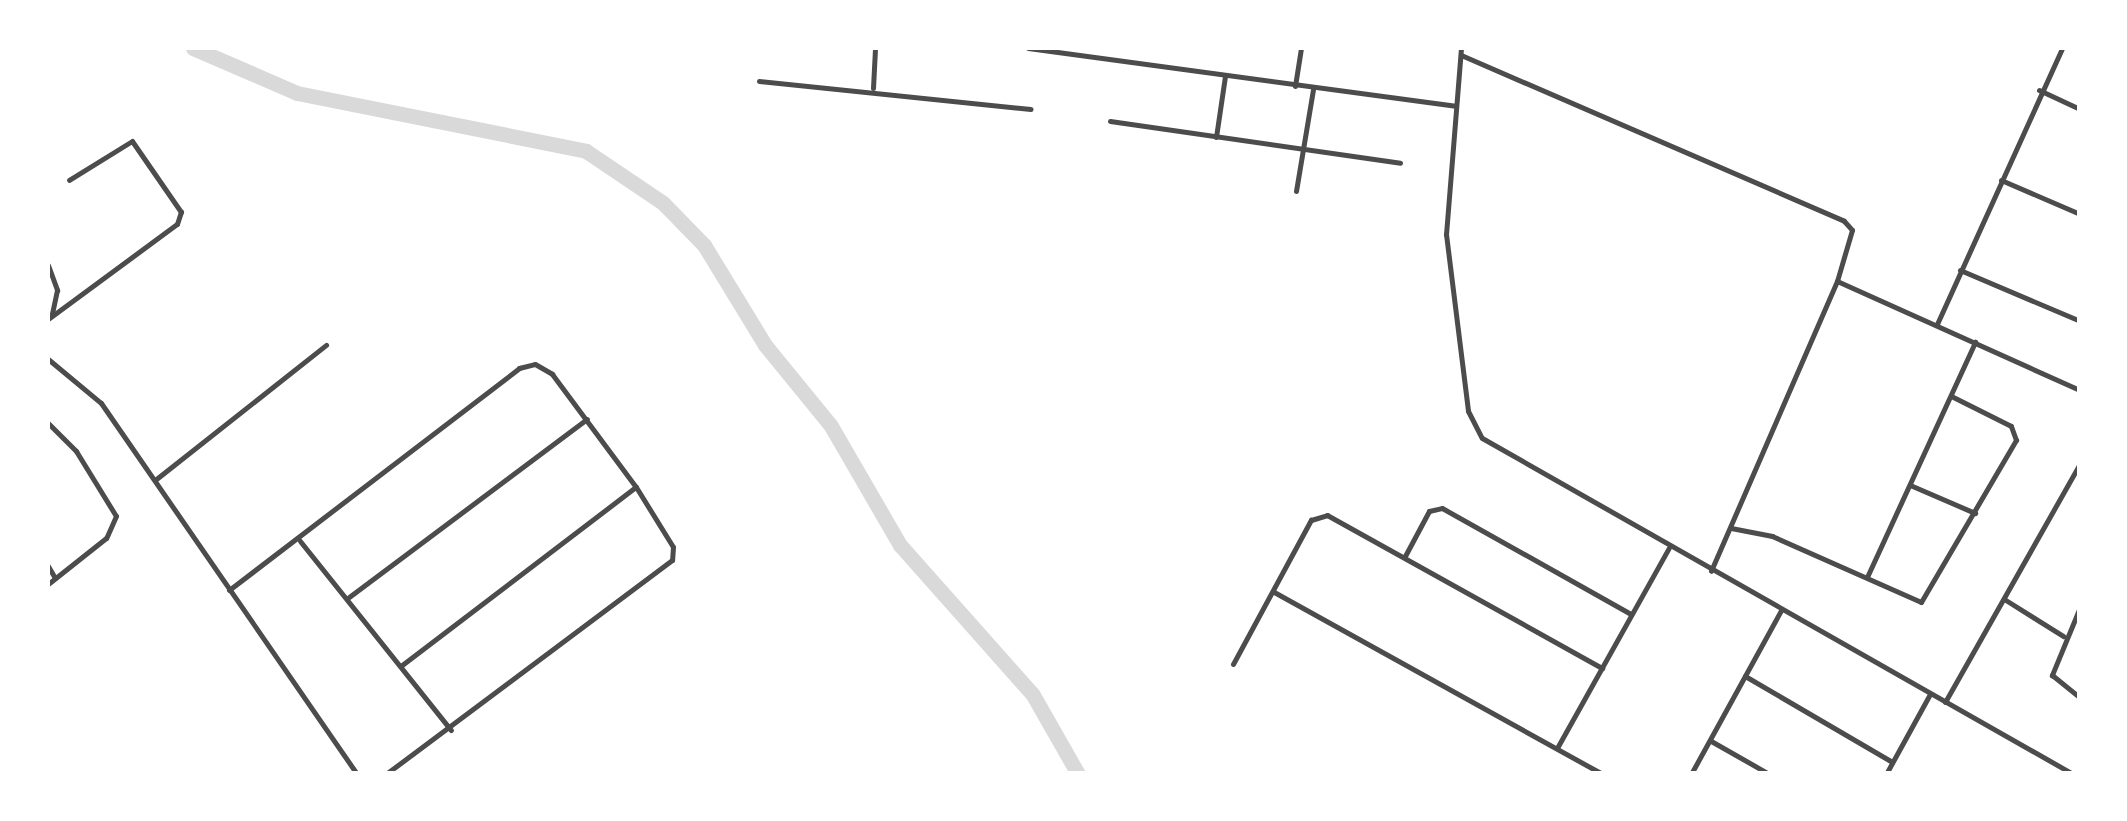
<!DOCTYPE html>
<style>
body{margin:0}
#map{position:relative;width:2127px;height:821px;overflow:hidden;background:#fff;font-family:"IBM Plex Serif",serif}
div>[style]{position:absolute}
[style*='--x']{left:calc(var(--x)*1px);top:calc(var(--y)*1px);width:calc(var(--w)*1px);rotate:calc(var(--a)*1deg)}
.river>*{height:15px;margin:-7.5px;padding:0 7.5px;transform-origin:7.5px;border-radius:7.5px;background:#d9d9d9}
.minor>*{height:5px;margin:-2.5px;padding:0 2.5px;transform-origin:2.5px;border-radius:2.5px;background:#4c4c4c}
span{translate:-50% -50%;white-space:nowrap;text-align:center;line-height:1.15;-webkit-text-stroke:8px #fff;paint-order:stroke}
.frame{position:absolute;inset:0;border:50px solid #fff;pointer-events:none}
</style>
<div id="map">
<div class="river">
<div style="--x:193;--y:48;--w:113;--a:23.4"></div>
<div style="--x:297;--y:93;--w:295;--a:11.3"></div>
<div style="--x:586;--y:151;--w:93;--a:34"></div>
<div style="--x:663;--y:203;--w:59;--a:45.7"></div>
<div style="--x:704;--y:245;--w:117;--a:58.6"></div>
<div style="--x:765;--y:345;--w:104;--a:50.8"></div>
<div style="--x:831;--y:426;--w:138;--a:59.9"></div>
<div style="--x:900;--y:545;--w:200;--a:48.4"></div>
<div style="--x:1033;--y:695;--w:91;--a:60.3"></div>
</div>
<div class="minor">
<div style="--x:1028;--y:48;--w:431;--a:7.7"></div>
<div style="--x:1461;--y:48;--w:187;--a:94.6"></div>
<div style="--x:1446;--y:234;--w:178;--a:82.9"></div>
<div style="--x:1468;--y:411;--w:30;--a:63"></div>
<div style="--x:1482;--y:438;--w:680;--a:29.62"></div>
<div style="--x:2079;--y:48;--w:1;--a:0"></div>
<div style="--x:1461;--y:55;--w:417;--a:23.4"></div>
<div style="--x:1844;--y:221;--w:12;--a:48"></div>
<div style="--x:1852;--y:230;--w:53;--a:106.4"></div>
<div style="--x:1837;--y:281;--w:316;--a:113.5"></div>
<div style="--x:759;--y:81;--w:273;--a:5.9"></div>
<div style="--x:1295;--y:86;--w:38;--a:-81"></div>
<div style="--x:873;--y:88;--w:40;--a:-87.1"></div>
<div style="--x:2039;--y:90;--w:45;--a:24.9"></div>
<div style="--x:1110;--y:121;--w:293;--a:8.2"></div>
<div style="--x:1216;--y:137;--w:62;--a:-81.6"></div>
<div style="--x:2001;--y:180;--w:86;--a:23.3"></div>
<div style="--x:1296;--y:191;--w:103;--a:-80.5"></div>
<div style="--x:48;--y:265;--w:27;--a:70"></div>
<div style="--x:57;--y:290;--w:25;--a:102"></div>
<div style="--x:1960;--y:270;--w:130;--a:23"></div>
<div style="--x:1837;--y:281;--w:266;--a:24.2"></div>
<div style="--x:48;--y:319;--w:160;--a:-36.4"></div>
<div style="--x:177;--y:224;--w:13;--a:-72"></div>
<div style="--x:181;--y:212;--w:86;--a:-124.6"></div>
<div style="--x:132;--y:141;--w:74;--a:148.2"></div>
<div style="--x:1937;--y:324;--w:303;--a:-65.6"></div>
<div style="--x:48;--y:359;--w:69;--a:39.7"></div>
<div style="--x:101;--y:403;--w:451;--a:55.4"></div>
<div style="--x:48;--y:423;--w:40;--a:45"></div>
<div style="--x:76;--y:451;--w:76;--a:58.4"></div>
<div style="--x:116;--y:516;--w:24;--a:114"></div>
<div style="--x:106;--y:538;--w:74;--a:141.6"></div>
<div style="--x:155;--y:480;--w:218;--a:-38.3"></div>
<div style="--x:1910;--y:485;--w:71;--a:23.3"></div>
<div style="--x:1731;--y:528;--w:42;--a:11"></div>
<div style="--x:1772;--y:536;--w:163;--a:23.9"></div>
<div style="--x:1921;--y:602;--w:188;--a:-59.6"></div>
<div style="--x:2016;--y:440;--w:15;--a:-110"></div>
<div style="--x:2011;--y:426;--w:67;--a:-153.4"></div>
<div style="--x:300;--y:541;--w:242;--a:51.4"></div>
<div style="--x:1405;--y:556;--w:51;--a:-61.9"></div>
<div style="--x:1429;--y:511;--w:13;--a:-13"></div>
<div style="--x:1442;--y:508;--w:217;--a:29.3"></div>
<div style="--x:48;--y:566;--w:14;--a:60"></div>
<div style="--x:1867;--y:577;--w:259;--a:-65.3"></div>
<div style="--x:229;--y:590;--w:365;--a:-37.4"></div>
<div style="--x:519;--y:368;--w:16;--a:-14"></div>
<div style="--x:535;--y:364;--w:20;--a:30"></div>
<div style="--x:552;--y:374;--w:141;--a:53.4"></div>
<div style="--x:636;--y:487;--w:70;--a:58.3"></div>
<div style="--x:673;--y:547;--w:13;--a:94"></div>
<div style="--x:672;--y:560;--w:357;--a:143.2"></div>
<div style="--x:1274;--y:592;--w:375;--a:29"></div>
<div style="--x:349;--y:597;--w:297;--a:-36.8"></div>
<div style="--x:2004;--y:599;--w:70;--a:32.1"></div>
<div style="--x:2080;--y:607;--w:74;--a:112.4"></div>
<div style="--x:2052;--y:675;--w:36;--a:39"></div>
<div style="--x:1233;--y:664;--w:164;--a:-61.6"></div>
<div style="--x:1311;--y:520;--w:17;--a:-17"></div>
<div style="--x:1327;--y:515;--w:315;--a:29.1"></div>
<div style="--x:402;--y:665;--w:294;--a:-37.3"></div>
<div style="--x:1745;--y:676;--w:170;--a:30.3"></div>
<div style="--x:1945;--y:702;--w:274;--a:-60.5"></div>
<div style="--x:1711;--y:741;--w:67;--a:29.6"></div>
<div style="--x:1557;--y:748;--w:229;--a:-60.8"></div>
<div style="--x:1691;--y:774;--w:187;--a:-61.2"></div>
<div style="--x:1886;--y:774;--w:91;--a:-61.2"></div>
</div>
<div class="frame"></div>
</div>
